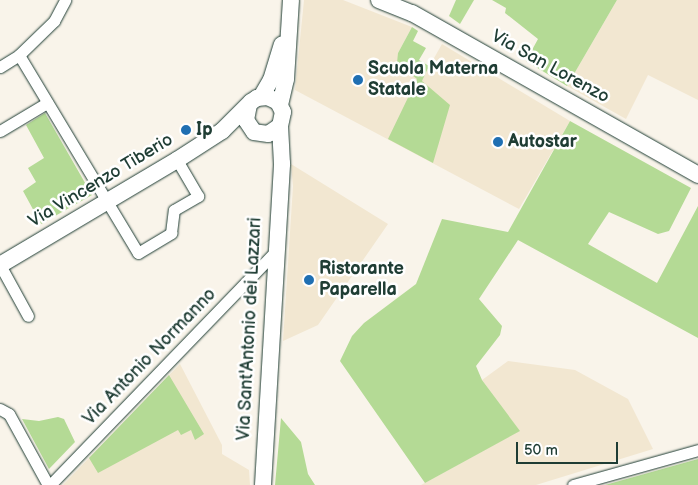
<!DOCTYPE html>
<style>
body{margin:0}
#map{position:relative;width:698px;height:485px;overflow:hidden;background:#f9f4ea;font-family:"Balsamiq Sans",sans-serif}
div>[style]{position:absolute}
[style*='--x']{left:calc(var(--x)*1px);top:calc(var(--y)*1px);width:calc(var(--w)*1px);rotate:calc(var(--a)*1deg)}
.built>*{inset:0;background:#f2e7d1}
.green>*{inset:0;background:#b4da95}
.roads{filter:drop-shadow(0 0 1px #1f3d34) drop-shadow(0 0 1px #1f3d34)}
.street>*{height:11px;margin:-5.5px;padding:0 5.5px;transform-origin:5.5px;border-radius:5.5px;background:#fff}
.secondary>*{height:16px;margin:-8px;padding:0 8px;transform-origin:8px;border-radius:8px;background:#fff}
.dots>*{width:14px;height:14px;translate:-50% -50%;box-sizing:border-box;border:2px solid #fff;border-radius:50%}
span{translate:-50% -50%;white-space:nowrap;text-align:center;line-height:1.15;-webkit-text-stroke:5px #fff;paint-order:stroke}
.street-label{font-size:18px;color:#1f3d34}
.poi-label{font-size:18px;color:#1f3d34;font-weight:700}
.left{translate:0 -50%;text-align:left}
.scale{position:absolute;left:516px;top:442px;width:102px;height:22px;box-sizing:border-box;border:2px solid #1f3d34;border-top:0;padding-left:6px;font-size:15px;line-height:18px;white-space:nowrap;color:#1f3d34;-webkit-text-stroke:4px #fff;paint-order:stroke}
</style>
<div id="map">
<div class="built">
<div style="clip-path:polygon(304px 0,343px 0,412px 27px,398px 53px,421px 81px,442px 44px,570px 121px,519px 209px,295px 90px)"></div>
<div style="clip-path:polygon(617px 0,698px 0,698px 100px,648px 75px,626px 119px,567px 86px)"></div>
<div style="clip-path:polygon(291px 164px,388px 224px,318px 325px,283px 341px,293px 186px)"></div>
<div style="clip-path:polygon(508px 361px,575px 370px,628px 399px,653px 449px,536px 485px,421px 485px,519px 431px,482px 380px)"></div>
<div style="clip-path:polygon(180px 364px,222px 445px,222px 454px,249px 470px,250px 485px,63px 485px)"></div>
</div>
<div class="green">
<div style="clip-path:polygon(456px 0,474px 0,460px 24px,449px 16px)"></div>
<div style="clip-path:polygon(492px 0,617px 0,567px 86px,526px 61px,538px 39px,505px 13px,506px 8px)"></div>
<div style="clip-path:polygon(412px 27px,418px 31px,413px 41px,426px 48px,419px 60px,429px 66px,422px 81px,450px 105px,433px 163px,388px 139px,417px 79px,397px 63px,398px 53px)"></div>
<div style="clip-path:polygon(45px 113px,92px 195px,41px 224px,23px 191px,36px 182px,28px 168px,44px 158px,26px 125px)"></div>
<div style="clip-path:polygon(570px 121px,691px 188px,669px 231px,658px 234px,609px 212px,588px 244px,657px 283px,698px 206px,698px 338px,518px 240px,479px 299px,502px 326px,500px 335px,476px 366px,482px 380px,520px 431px,425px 483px,340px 361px,352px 336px,364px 323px,416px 284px,442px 219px,508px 232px)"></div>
<div style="clip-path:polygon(169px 375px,204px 434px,195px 440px,191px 430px,181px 435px,178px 430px,98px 473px,89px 458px)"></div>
<div style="clip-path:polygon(58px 417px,64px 419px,75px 442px,49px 469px,22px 419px,39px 421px)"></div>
<div style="clip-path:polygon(281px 418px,301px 442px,308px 474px,315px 485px,275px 485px)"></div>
<div style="clip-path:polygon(698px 459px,698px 485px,605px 485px)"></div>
</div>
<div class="roads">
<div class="street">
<div style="--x:19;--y:55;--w:231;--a:59"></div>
<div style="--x:138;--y:253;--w:39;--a:-31"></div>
<div style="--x:171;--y:233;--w:23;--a:-83"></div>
<div style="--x:174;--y:210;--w:28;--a:-30"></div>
<div style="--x:198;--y:196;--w:42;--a:-120.3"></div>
<div style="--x:0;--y:67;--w:22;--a:-32"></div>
<div style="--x:19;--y:55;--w:49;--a:-44.2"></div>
<div style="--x:54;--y:21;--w:24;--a:-62"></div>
<div style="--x:0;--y:131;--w:55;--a:-30.8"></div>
<div style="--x:0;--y:265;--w:58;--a:61.2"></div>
<div style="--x:0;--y:409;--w:10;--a:29"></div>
<div style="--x:9;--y:414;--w:81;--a:61.2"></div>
<div style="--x:50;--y:485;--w:322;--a:-46"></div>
<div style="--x:573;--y:485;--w:130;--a:-15.6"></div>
</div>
<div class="secondary">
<div style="--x:379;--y:0;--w:35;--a:22"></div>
<div style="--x:412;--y:13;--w:329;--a:29.5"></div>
<div style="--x:261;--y:97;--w:20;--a:-60"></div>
<div style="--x:271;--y:80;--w:37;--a:-73"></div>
<div style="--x:280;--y:105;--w:27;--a:-77"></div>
<div style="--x:286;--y:79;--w:79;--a:-86.4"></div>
<div style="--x:0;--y:265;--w:206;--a:-30.7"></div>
<div style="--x:177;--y:160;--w:54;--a:-32.8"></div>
<div style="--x:222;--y:131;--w:41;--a:-45"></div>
<div style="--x:251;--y:102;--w:7;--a:-34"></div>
<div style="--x:257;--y:98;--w:11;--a:-5"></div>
<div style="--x:268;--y:97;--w:11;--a:27"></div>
<div style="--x:278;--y:102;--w:11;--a:63"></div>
<div style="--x:283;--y:112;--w:14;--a:102"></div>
<div style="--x:280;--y:126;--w:14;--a:146"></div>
<div style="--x:268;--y:134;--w:14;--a:-172"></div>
<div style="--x:254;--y:132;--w:14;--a:-124"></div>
<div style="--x:246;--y:120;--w:15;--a:-79"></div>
<div style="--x:263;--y:485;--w:322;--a:-86.6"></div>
<div style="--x:282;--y:164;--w:38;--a:-93"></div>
</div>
</div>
<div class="dots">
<div style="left:358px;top:80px;background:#1f6fb2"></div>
<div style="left:186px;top:130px;background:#1f6fb2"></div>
<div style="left:498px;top:142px;background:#1f6fb2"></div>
<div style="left:309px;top:280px;background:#1f6fb2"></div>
</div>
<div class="street-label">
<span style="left:550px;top:67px;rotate:29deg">Via San Lorenzo</span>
<span style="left:101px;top:181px;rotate:-31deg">Via Vincenzo Tiberio</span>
<span style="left:250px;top:329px;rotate:-87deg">Via Sant'Antonio dei Lazzari</span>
<span style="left:150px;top:357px;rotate:-46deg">Via Antonio Normanno</span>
</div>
<div class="poi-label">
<span class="left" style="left:368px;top:80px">Scuola Materna<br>Statale</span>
<span class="left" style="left:196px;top:130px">Ip</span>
<span class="left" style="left:508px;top:142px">Autostar</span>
<span class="left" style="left:319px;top:280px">Ristorante<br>Paparella</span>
</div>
<div class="scale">50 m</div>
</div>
